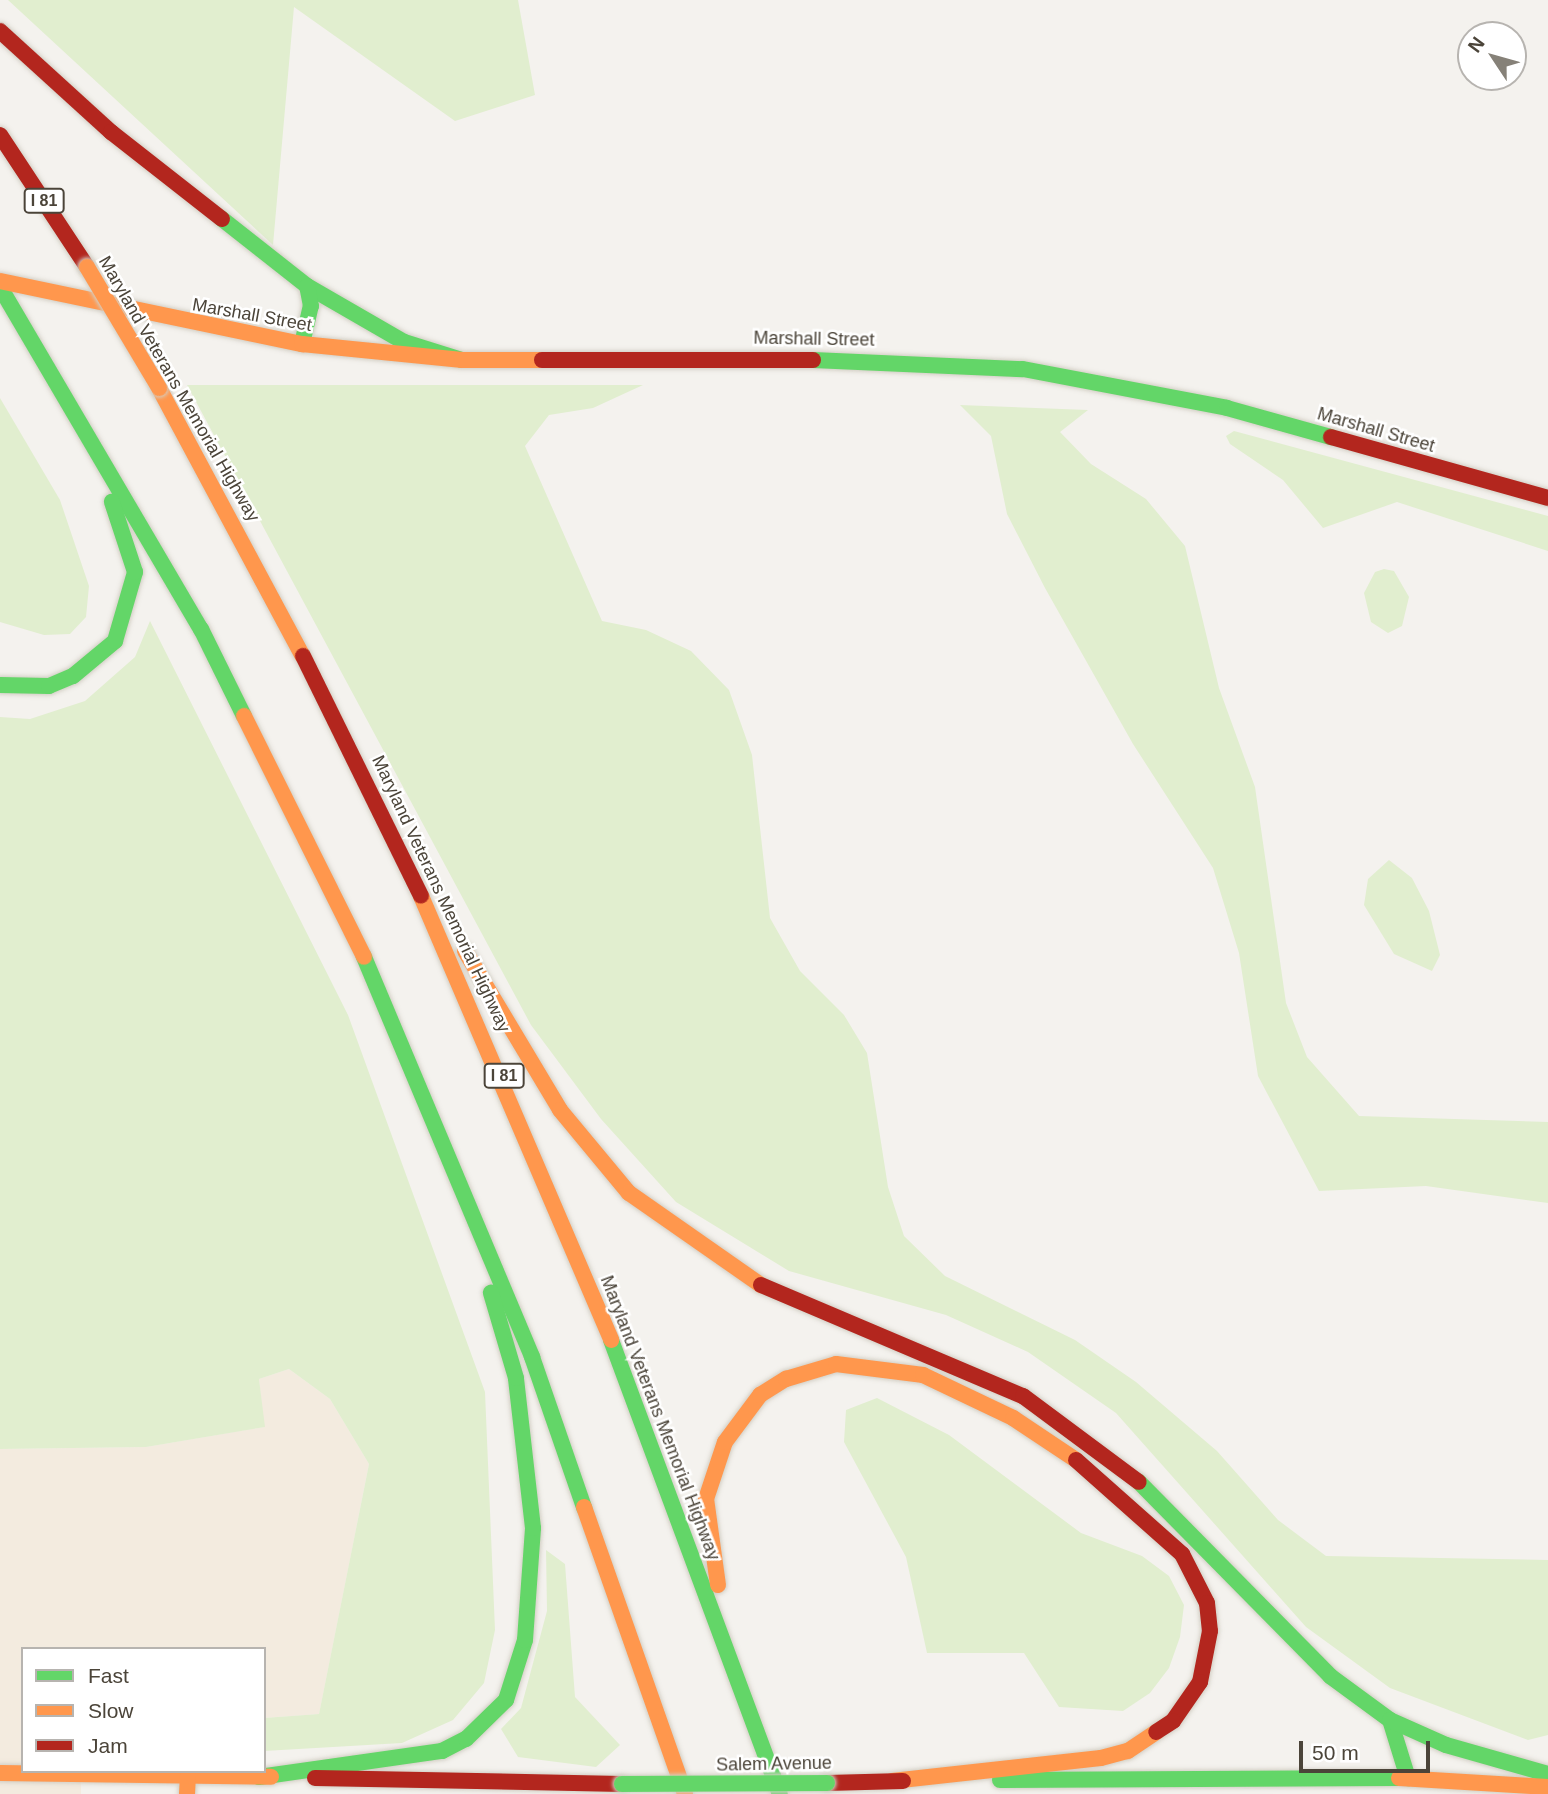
<!DOCTYPE html>
<style>
body{margin:0}
#map{position:relative;width:1548px;height:1794px;overflow:hidden;background:#f4f2ee;font-family:Helvetica,sans-serif}
div>[style]{position:absolute}
[style*='--x']{left:calc(var(--x)*1px);top:calc(var(--y)*1px);width:calc(var(--w)*1px);rotate:calc(var(--a)*1deg)}
.commercial>*{inset:0;background:#f3ebdf}
.green>*{inset:0;background:#e1eecf}
.roads{filter:drop-shadow(0 0 2px #d3cfc5) drop-shadow(0 0 2px #d3cfc5)}
.fast>*{height:16px;margin:-8px;padding:0 8px;transform-origin:8px;border-radius:8px;background:#63d668}
.slow>*{height:16px;margin:-8px;padding:0 8px;transform-origin:8px;border-radius:8px;background:#ff974d}
.jam>*{height:16px;margin:-8px;padding:0 8px;transform-origin:8px;border-radius:8px;background:#b3261e}
.bridges{filter:drop-shadow(0 0 2px #d3cfc5) drop-shadow(0 0 2px #d3cfc5)}
.fast-bridge>*{height:16px;margin:-8px;padding:0 8px;transform-origin:8px;border-radius:8px;background:#63d668}
.slow-bridge>*{height:16px;margin:-8px;padding:0 8px;transform-origin:8px;border-radius:8px;background:#ff974d}
span{translate:-50% -50%;white-space:nowrap;text-align:center;line-height:1.15;-webkit-text-stroke:5px #fff;paint-order:stroke}
.shield-label span{padding:2px 5px;background:#fff;border:2px solid;border-radius:5px;-webkit-text-stroke-width:0}
.shield-label{font-size:16px;color:#4b4439;font-weight:700}
.street-label{font-size:18px;color:#4b4439}
.legend{position:absolute;left:21px;top:1647px;width:245px;height:126px;box-sizing:border-box;background:#fff;border:2px solid #b7b4b0;margin:0;padding:9px 12px;list-style:none;font-size:21px;color:#4b4439}
.legend li{display:flex;align-items:center;gap:14px;height:35px}
.legend b{width:35px;border:2px solid #b7b4b0}
.north{position:absolute;left:1457px;top:21px;width:70px;height:70px;box-sizing:border-box;background:#fff;border:2px solid #b7b4b0;border-radius:50%;rotate:306deg;font-size:19px;font-weight:700;line-height:28px;text-align:center;color:#4b4439}
.north::after{content:'';display:block;margin:auto;width:24px;height:32px;background:#868178;clip-path:polygon(50% 0,100% 100%,50% 72%,0 100%)}
.scale{position:absolute;left:1299px;top:1741px;width:131px;height:32px;box-sizing:border-box;border:4px solid #4b4439;border-top:0;padding-left:9px;font-size:21px;line-height:24px;white-space:nowrap;color:#4b4439;-webkit-text-stroke:5px #fff;paint-order:stroke}
</style>
<div id="map">
<div class="commercial">
<div style="clip-path:polygon(289px 1369px,330px 1399px,369px 1464px,319px 1714px,264px 1718px,264px 1649px,23px 1649px,23px 1771px,81px 1771px,81px 1794px,0 1794px,0 1449px,146px 1447px,264px 1427px,259px 1379px)"></div>
</div>
<div class="green">
<div style="clip-path:polygon(8px 0,518px 0,535px 95px,455px 121px,294px 7px,273px 245px)"></div>
<div style="clip-path:polygon(187px 385px,643px 385px,593px 408px,549px 415px,525px 446px,602px 621px,646px 630px,691px 651px,729px 690px,752px 755px,770px 918px,800px 971px,844px 1015px,867px 1053px,888px 1187px,904px 1236px,945px 1276px,1075px 1340px,1136px 1382px,1217px 1451px,1278px 1520px,1326px 1556px,1548px 1560px,1548px 1735px,1528px 1740px,1390px 1688px,1306px 1627px,1116px 1413px,1028px 1352px,946px 1315px,789px 1271px,676px 1202px,601px 1119px,531px 1025px)"></div>
<div style="clip-path:polygon(0 398px,60px 500px,89px 586px,86px 617px,70px 634px,44px 635px,0 622px)"></div>
<div style="clip-path:polygon(960px 405px,1088px 410px,1060px 432px,1091px 464px,1146px 499px,1185px 546px,1219px 688px,1255px 787px,1286px 1003px,1307px 1057px,1359px 1116px,1548px 1122px,1548px 1203px,1426px 1186px,1319px 1191px,1258px 1076px,1239px 953px,1213px 868px,1133px 744px,1045px 588px,1007px 514px,991px 436px)"></div>
<div style="clip-path:polygon(1234px 431px,1548px 516px,1548px 551px,1397px 502px,1323px 528px,1283px 480px,1230px 444px,1226px 436px)"></div>
<div style="clip-path:polygon(1384px 569px,1394px 571px,1409px 597px,1402px 626px,1388px 633px,1371px 622px,1364px 593px,1375px 572px)"></div>
<div style="clip-path:polygon(150px 621px,348px 1015px,485px 1392px,495px 1630px,484px 1683px,453px 1720px,402px 1743px,264px 1751px,264px 1718px,319px 1714px,369px 1464px,330px 1399px,289px 1369px,259px 1379px,265px 1427px,146px 1447px,0 1449px,0 717px,30px 719px,85px 701px,135px 657px)"></div>
<div style="clip-path:polygon(1389px 860px,1412px 878px,1429px 911px,1440px 955px,1432px 971px,1394px 954px,1364px 905px,1368px 879px)"></div>
<div style="clip-path:polygon(877px 1398px,949px 1435px,1081px 1533px,1142px 1556px,1169px 1576px,1184px 1605px,1180px 1637px,1169px 1668px,1150px 1693px,1123px 1711px,1059px 1707px,1024px 1653px,927px 1653px,906px 1557px,844px 1442px,846px 1410px)"></div>
<div style="clip-path:polygon(546px 1550px,565px 1564px,575px 1697px,620px 1745px,596px 1767px,518px 1757px,501px 1729px,521px 1708px,547px 1611px)"></div>
</div>
<div class="roads">
<div class="fast">
<div style="--x:222;--y:219;--w:108;--a:38.2"></div>
<div style="--x:307;--y:286;--w:112;--a:30"></div>
<div style="--x:404;--y:342;--w:61;--a:17.2"></div>
<div style="--x:0;--y:287;--w:397;--a:59.6"></div>
<div style="--x:201;--y:629;--w:97;--a:63.7"></div>
<div style="--x:302;--y:344;--w:39;--a:-77"></div>
<div style="--x:311;--y:306;--w:20;--a:-101"></div>
<div style="--x:813;--y:360;--w:210;--a:2.5"></div>
<div style="--x:1023;--y:369;--w:208;--a:10.8"></div>
<div style="--x:1227;--y:408;--w:108;--a:15.6"></div>
<div style="--x:0;--y:685;--w:49;--a:1.2"></div>
<div style="--x:49;--y:686;--w:26;--a:-23"></div>
<div style="--x:73;--y:676;--w:55;--a:-39.8"></div>
<div style="--x:115;--y:641;--w:72;--a:-73.8"></div>
<div style="--x:135;--y:572;--w:74;--a:-108.2"></div>
<div style="--x:364;--y:957;--w:434;--a:67.2"></div>
<div style="--x:532;--y:1357;--w:159;--a:70.9"></div>
<div style="--x:611;--y:1340;--w:484;--a:69.6"></div>
<div style="--x:1139;--y:1482;--w:272;--a:45.4"></div>
<div style="--x:1330;--y:1676;--w:74;--a:36.3"></div>
<div style="--x:1390;--y:1720;--w:61;--a:72.8"></div>
<div style="--x:1390;--y:1720;--w:61;--a:24.1"></div>
<div style="--x:1446;--y:1745;--w:106;--a:15.9"></div>
<div style="--x:259;--y:1777;--w:185;--a:-8.1"></div>
<div style="--x:442;--y:1751;--w:27;--a:-27"></div>
<div style="--x:466;--y:1739;--w:56;--a:-44.3"></div>
<div style="--x:506;--y:1700;--w:63;--a:-72.4"></div>
<div style="--x:525;--y:1640;--w:112;--a:-85.9"></div>
<div style="--x:533;--y:1528;--w:151;--a:-96.5"></div>
<div style="--x:516;--y:1378;--w:89;--a:-106.4"></div>
<div style="--x:1000;--y:1780;--w:399;--a:-0.3"></div>
</div>
<div class="slow">
<div style="--x:0;--y:281;--w:309;--a:11.8"></div>
<div style="--x:302;--y:344;--w:161;--a:5.7"></div>
<div style="--x:462;--y:360;--w:80;--a:0"></div>
<div style="--x:159;--y:388;--w:304;--a:61.8"></div>
<div style="--x:244;--y:716;--w:269;--a:63.5"></div>
<div style="--x:421;--y:896;--w:483;--a:66.8"></div>
<div style="--x:465;--y:951;--w:185;--a:59.1"></div>
<div style="--x:560;--y:1110;--w:108;--a:50.3"></div>
<div style="--x:629;--y:1193;--w:161;--a:34.9"></div>
<div style="--x:584;--y:1507;--w:304;--a:70.6"></div>
<div style="--x:718;--y:1585;--w:87;--a:-97.9"></div>
<div style="--x:706;--y:1499;--w:60;--a:-71.6"></div>
<div style="--x:725;--y:1442;--w:59;--a:-53.3"></div>
<div style="--x:760;--y:1395;--w:31;--a:-32"></div>
<div style="--x:786;--y:1379;--w:52;--a:-16.7"></div>
<div style="--x:836;--y:1364;--w:88;--a:7.2"></div>
<div style="--x:923;--y:1375;--w:100;--a:25.5"></div>
<div style="--x:1013;--y:1418;--w:76;--a:33.7"></div>
<div style="--x:0;--y:1773;--w:271;--a:0.8"></div>
<div style="--x:1399;--y:1778;--w:149;--a:3.5"></div>
<div style="--x:892;--y:1781;--w:210;--a:-6.3"></div>
<div style="--x:1101;--y:1758;--w:28;--a:-15"></div>
<div style="--x:1128;--y:1751;--w:34;--a:-34"></div>
<div style="--x:187;--y:1794;--w:19;--a:-87"></div>
</div>
<div class="jam">
<div style="--x:0;--y:31;--w:150;--a:42.3"></div>
<div style="--x:111;--y:132;--w:141;--a:38.1"></div>
<div style="--x:0;--y:135;--w:158;--a:56.6"></div>
<div style="--x:542;--y:360;--w:271;--a:0"></div>
<div style="--x:1331;--y:437;--w:225;--a:15.7"></div>
<div style="--x:303;--y:656;--w:267;--a:63.8"></div>
<div style="--x:761;--y:1285;--w:285;--a:23"></div>
<div style="--x:1023;--y:1396;--w:144;--a:36.6"></div>
<div style="--x:1076;--y:1460;--w:142;--a:41.6"></div>
<div style="--x:1182;--y:1554;--w:55;--a:63"></div>
<div style="--x:1207;--y:1603;--w:28;--a:84"></div>
<div style="--x:1210;--y:1631;--w:52;--a:101.1"></div>
<div style="--x:1200;--y:1682;--w:47;--a:124.7"></div>
<div style="--x:1173;--y:1721;--w:20;--a:147"></div>
<div style="--x:315;--y:1778;--w:307;--a:1.1"></div>
<div style="--x:827;--y:1783;--w:76;--a:-1.5"></div>
</div>
</div>
<div class="bridges">
<div class="fast-bridge">
<div style="--x:622;--y:1784;--w:205;--a:-0.3"></div>
</div>
<div class="slow-bridge">
<div style="--x:87;--y:267;--w:141;--a:59.2"></div>
</div>
</div>
<div class="shield-label">
<span style="left:44px;top:201px">I 81</span>
<span style="left:504px;top:1076px">I 81</span>
</div>
<div class="street-label">
<span style="left:252px;top:315px;rotate:10deg">Marshall Street</span>
<span style="left:814px;top:339px;rotate:1deg">Marshall Street</span>
<span style="left:179px;top:389px;rotate:60deg">Maryland Veterans Memorial Highway</span>
<span style="left:1376px;top:430px;rotate:16deg">Marshall Street</span>
<span style="left:441px;top:894px;rotate:65deg">Maryland Veterans Memorial Highway</span>
<span style="left:660px;top:1418px;rotate:69deg">Maryland Veterans Memorial Highway</span>
<span style="left:774px;top:1764px;rotate:-1deg">Salem Avenue</span>
</div>
<ul class="legend">
<li><b style="height:9px;background:#63d668"></b>Fast</li>
<li><b style="height:9px;background:#ff974d"></b>Slow</li>
<li><b style="height:9px;background:#b3261e"></b>Jam</li>
</ul>
<div class="north">N</div>
<div class="scale">50 m</div>
</div>
